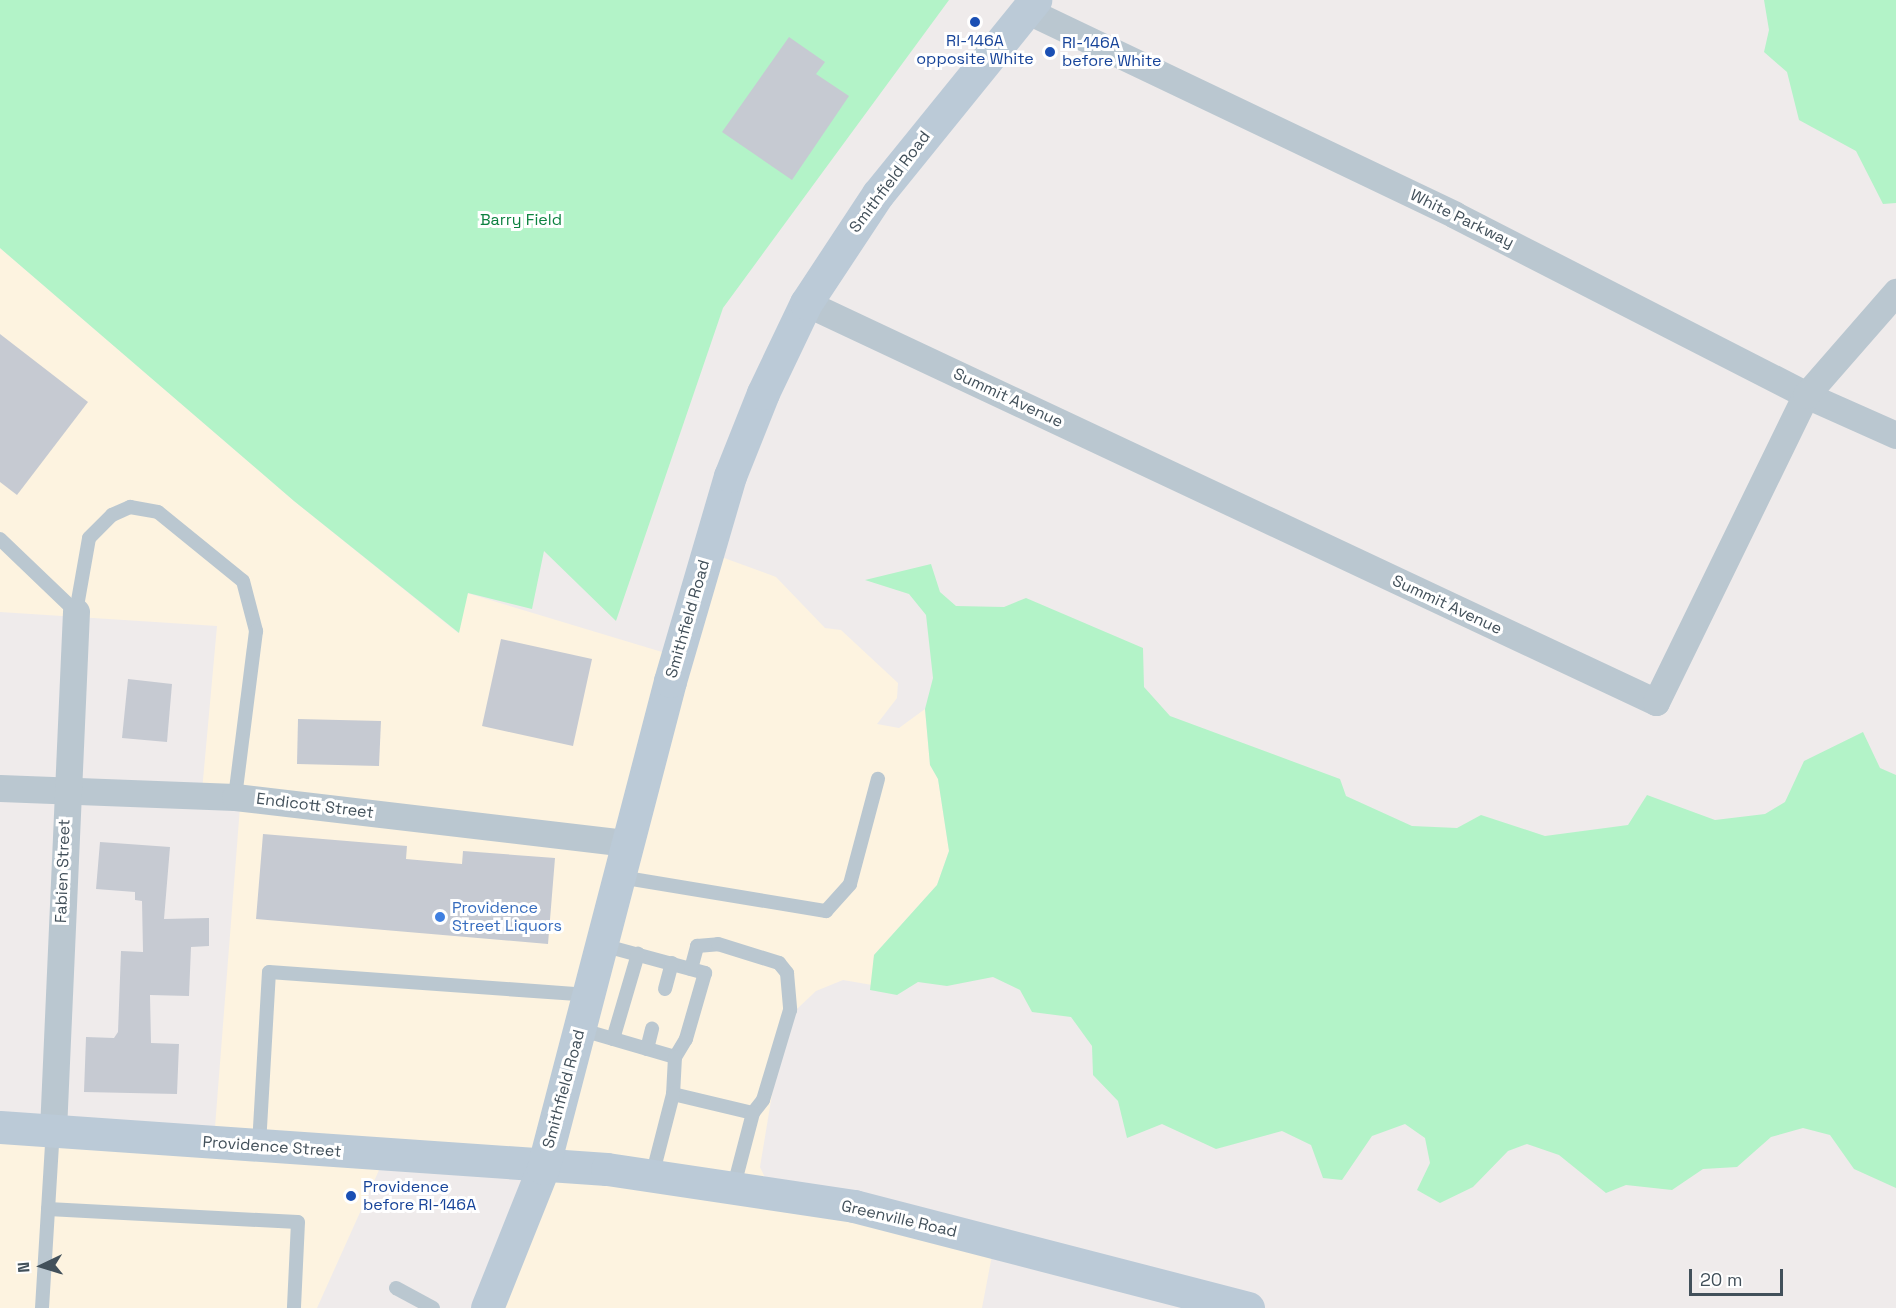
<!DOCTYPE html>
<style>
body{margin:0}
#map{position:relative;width:1896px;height:1308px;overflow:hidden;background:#efebeb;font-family:"Space Grotesk",sans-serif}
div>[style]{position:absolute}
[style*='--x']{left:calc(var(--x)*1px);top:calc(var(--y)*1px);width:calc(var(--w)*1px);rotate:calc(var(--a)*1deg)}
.commercial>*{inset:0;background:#fdf3e0}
.green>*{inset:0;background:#b3f3c8}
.building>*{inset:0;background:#c6cad2}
.service>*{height:14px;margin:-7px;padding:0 7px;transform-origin:7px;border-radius:7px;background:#bac7d0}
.minor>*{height:27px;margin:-13.5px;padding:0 13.5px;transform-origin:13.5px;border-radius:13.5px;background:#bac7d0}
.secondary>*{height:33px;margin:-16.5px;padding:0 16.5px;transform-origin:16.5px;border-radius:16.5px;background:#bbcad7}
.dots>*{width:16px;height:16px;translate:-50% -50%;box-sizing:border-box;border:3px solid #fff;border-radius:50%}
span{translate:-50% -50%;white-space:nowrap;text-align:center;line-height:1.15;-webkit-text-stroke:6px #fff;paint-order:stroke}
.transit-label{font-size:16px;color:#164399}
.left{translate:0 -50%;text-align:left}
.street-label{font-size:16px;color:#42505a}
.park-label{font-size:16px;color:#0d8240}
.shop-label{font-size:16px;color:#366cbe}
.north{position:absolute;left:12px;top:1236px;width:60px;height:60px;-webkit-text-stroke:4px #fff;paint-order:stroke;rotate:266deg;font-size:16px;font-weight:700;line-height:24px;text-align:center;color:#42505a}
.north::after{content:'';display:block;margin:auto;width:21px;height:27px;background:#42505a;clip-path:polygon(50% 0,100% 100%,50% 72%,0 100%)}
.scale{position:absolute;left:1689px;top:1269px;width:94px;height:27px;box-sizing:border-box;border:3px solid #42505a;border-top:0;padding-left:8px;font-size:18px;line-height:21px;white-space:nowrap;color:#42505a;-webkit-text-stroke:4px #fff;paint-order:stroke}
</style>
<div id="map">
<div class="commercial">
<div style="clip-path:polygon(0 248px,294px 501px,458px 633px,467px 593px,672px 655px,705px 551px,776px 577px,825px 628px,841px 630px,898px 683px,897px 698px,877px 724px,899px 728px,925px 709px,930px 765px,938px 779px,949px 851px,937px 885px,874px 955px,872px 985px,843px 980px,816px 991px,798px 1008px,780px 1046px,760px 1167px,769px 1186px,994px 1245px,982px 1308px,482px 1308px,534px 1180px,384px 1159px,317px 1308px,0 1308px,0 1115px,215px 1127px,240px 807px,201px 802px,217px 626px,0 612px)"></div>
</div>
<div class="green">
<div style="clip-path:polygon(0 0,949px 0,723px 308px,616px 621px,544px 551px,532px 609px,468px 593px,459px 633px,294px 501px,0 248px)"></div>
<div style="clip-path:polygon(1764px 0,1896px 0,1896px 203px,1883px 204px,1856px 151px,1799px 120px,1787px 72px,1764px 52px,1769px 30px)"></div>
<div style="clip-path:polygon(931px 564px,940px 592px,956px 606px,1004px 607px,1026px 598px,1143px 648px,1144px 687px,1170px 716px,1340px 779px,1346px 796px,1412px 826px,1457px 828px,1481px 815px,1545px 836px,1628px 825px,1647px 795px,1715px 820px,1765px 814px,1785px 802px,1804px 761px,1863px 732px,1880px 768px,1896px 775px,1896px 1188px,1854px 1169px,1830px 1135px,1803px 1128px,1771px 1137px,1737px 1167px,1703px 1169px,1672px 1190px,1626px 1185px,1606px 1193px,1559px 1155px,1527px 1144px,1508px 1151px,1473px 1187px,1440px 1203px,1417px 1190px,1430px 1163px,1425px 1138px,1405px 1124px,1372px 1136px,1342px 1180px,1323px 1178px,1311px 1145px,1282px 1131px,1216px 1149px,1162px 1124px,1127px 1138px,1118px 1101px,1093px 1075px,1092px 1046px,1071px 1017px,1032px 1012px,1020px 990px,993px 977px,947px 986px,918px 982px,897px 995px,870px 990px,874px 955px,937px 885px,949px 851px,938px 779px,930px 765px,925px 709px,933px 678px,926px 615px,909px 594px,865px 580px)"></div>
</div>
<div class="building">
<div style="clip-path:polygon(789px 37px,825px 62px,816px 74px,849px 96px,792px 180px,722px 132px)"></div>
<div style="clip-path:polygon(0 334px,88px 402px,17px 495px,0 482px)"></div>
<div style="clip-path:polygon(501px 639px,592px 659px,573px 746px,482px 726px)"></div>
<div style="clip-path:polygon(128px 679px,172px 684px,167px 742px,122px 738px)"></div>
<div style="clip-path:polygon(298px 719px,381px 721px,379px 766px,297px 764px)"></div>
<div style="clip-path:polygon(263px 834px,407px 846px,406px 859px,462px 864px,463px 851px,555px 858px,548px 944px,256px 919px)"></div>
<div style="clip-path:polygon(100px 842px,170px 847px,164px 919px,209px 918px,209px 946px,191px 947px,189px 996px,150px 995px,151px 1043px,179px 1044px,177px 1094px,84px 1092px,86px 1037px,114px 1038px,118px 1032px,121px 951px,143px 952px,142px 901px,135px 900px,135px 892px,96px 889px)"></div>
</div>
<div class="service">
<div style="--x:0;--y:539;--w:105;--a:43.8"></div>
<div style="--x:76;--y:612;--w:75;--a:-80"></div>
<div style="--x:89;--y:538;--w:33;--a:-45"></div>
<div style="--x:112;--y:515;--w:20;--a:-24"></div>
<div style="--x:130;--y:507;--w:28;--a:10"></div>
<div style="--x:158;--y:512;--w:109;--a:39.1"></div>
<div style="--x:243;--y:581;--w:52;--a:75.4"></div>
<div style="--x:256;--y:631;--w:167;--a:97.2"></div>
<div style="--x:620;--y:877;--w:209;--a:9.4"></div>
<div style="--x:826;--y:911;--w:36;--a:-48"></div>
<div style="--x:850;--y:884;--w:109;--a:-75.1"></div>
<div style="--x:602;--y:945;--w:107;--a:15.2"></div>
<div style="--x:705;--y:973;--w:69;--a:106.1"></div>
<div style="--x:686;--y:1039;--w:21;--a:121"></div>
<div style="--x:691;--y:969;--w:24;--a:-75"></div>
<div style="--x:697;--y:946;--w:21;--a:-5"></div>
<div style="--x:718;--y:944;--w:64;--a:17.3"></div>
<div style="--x:779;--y:963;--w:13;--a:51"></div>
<div style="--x:787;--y:973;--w:37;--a:85"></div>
<div style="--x:790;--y:1010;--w:94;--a:106.7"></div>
<div style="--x:763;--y:1100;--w:16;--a:128"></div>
<div style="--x:665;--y:989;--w:27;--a:-75"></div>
<div style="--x:579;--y:1029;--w:100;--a:16.3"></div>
<div style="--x:675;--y:1057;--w:37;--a:93"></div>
<div style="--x:673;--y:1094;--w:82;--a:13.4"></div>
<div style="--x:753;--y:1113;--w:79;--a:104.7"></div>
<div style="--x:613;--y:1039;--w:89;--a:-73.6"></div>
<div style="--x:647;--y:1049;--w:21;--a:-76"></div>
<div style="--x:259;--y:1145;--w:173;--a:-86.7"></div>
<div style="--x:269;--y:972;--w:320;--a:4.1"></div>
<div style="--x:652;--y:1176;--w:85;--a:-75.6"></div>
<div style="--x:48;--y:1209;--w:250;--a:3"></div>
<div style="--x:298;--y:1222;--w:86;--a:92.7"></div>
<div style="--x:396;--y:1288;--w:42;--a:28.4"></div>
<div style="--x:42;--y:1308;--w:178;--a:-86.5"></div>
</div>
<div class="minor">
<div style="--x:1026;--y:10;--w:475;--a:25.5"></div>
<div style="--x:1455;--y:215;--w:394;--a:27.1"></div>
<div style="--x:1806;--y:395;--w:98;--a:24"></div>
<div style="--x:806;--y:303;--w:939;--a:25.15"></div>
<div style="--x:1656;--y:702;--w:342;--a:-64"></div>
<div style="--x:1806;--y:395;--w:137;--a:-48.9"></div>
<div style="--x:0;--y:788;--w:235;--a:2.2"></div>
<div style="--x:235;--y:797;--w:397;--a:6.7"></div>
<div style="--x:53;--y:1130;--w:519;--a:-87.46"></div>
</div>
<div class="secondary">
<div style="--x:0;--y:1127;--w:608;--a:3.96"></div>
<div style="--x:607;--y:1169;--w:250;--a:8.5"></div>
<div style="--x:854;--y:1206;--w:407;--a:14.5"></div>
<div style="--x:487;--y:1308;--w:151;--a:-68.2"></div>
<div style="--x:543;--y:1168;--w:503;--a:-75.38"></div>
<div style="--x:670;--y:681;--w:214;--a:-73.7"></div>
<div style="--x:730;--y:476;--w:89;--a:-68.3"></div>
<div style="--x:763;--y:393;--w:100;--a:-64.5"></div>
<div style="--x:806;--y:303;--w:131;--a:-56.6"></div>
<div style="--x:878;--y:194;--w:250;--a:-51"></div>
</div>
<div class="dots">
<div style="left:975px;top:22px;background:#1a4fb4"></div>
<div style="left:1050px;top:52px;background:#1a4fb4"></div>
<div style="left:440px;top:917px;background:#3f7fe0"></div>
<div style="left:351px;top:1196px;background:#1a4fb4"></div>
</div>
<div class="transit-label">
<span style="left:975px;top:50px">RI-146A<br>opposite White</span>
<span class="left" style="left:1062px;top:52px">RI-146A<br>before White</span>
<span class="left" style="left:363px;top:1196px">Providence<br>before RI-146A</span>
</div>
<div class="street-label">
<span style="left:890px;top:182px;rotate:-53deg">Smithfield Road</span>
<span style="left:1462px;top:219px;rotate:26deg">White Parkway</span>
<span style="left:1008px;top:398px;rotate:25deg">Summit Avenue</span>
<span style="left:1447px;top:605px;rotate:25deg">Summit Avenue</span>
<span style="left:688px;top:619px;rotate:-74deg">Smithfield Road</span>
<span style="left:315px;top:806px;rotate:7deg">Endicott Street</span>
<span style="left:63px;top:871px;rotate:-88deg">Fabien Street</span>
<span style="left:564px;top:1089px;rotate:-75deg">Smithfield Road</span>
<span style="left:272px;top:1147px;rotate:4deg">Providence Street</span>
<span style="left:899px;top:1219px;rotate:13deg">Greenville Road</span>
</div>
<div class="park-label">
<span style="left:521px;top:220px">Barry Field</span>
</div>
<div class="shop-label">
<span class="left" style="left:452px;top:917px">Providence<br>Street Liquors</span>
</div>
<div class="north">N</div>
<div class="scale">20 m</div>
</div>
